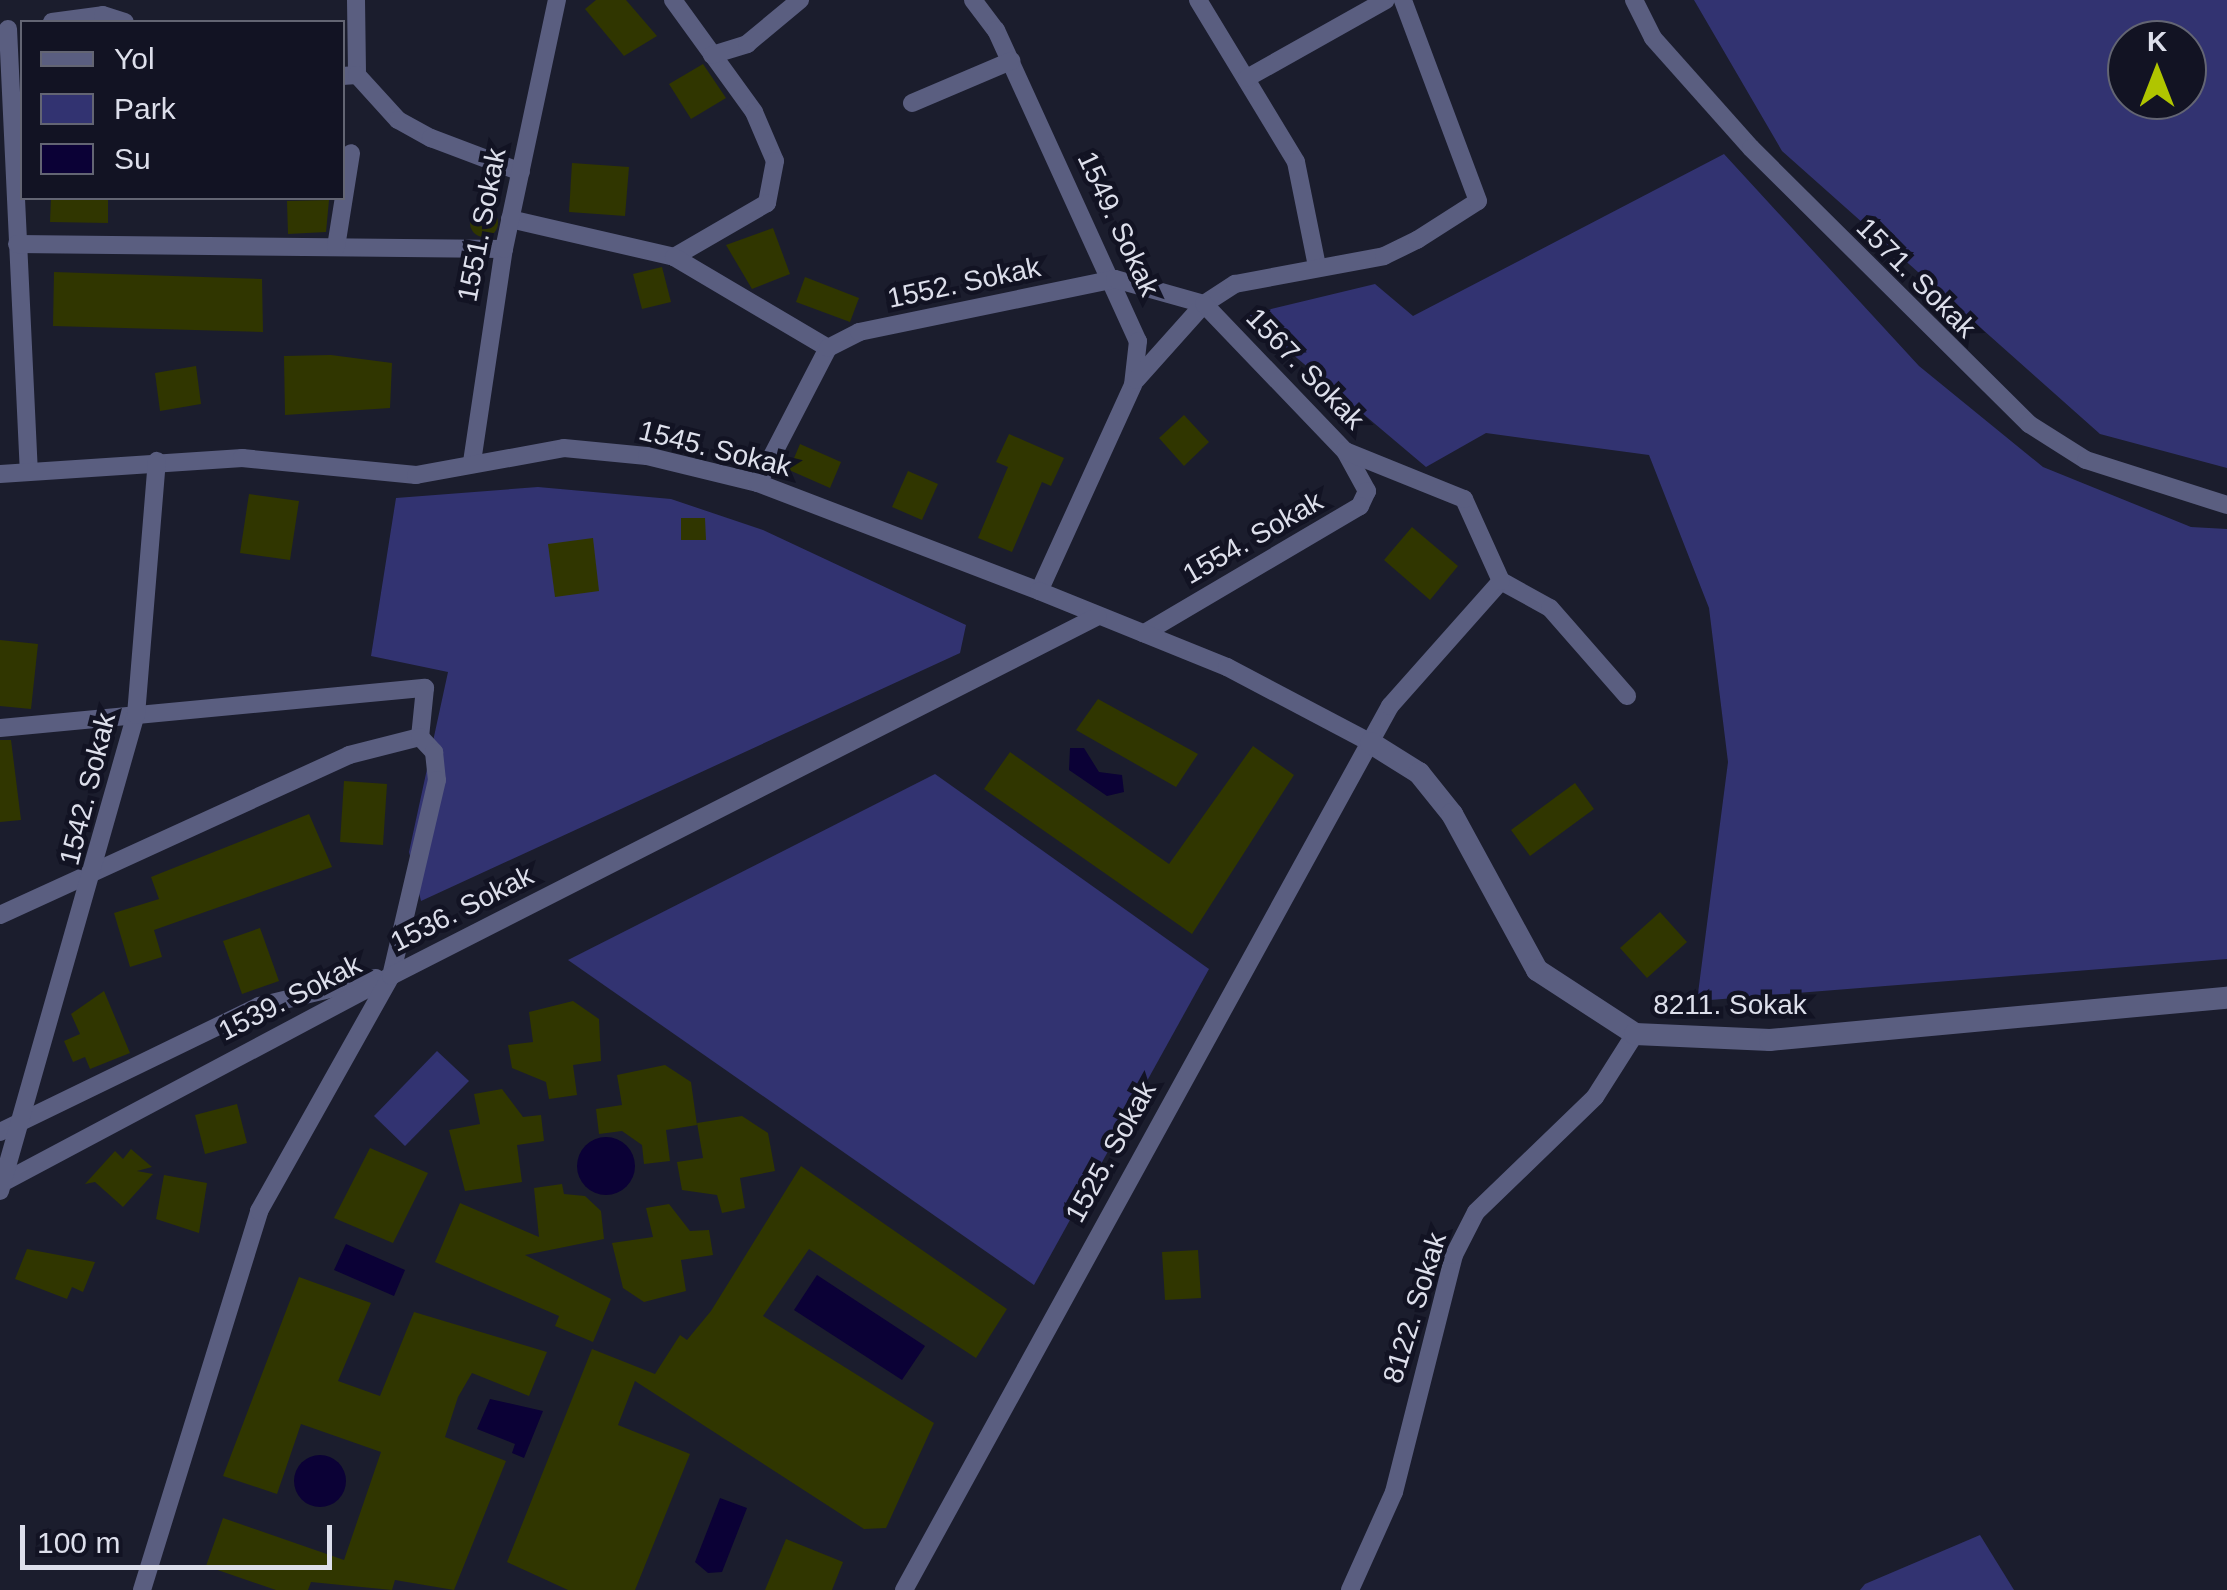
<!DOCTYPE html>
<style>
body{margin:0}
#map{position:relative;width:2227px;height:1590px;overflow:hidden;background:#1b1d2d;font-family:Helvetica,sans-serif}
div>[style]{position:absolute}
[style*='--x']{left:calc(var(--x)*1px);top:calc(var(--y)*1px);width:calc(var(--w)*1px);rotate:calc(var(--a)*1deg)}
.green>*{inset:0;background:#323371}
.water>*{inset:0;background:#0b0136}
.round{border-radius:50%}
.building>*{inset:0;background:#303600}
.minor>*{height:18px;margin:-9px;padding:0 9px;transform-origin:9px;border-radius:9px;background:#5a5e80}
.tertiary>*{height:22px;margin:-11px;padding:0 11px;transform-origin:11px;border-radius:11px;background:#5a5e80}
span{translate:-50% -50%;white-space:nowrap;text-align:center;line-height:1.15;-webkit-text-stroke:9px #121323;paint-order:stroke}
.street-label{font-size:28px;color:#dddfeb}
.legend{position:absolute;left:20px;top:20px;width:325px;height:180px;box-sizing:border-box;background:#121323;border:2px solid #636573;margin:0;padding:12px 18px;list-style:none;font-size:30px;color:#dddfeb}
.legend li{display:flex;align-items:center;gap:20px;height:50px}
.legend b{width:50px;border:2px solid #636573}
.north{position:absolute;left:2107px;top:20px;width:100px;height:100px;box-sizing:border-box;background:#121323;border:2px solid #636573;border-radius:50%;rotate:0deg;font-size:28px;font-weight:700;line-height:40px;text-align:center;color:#dddfeb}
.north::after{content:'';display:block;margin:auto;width:35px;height:45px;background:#b0c500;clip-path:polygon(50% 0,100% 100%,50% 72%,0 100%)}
.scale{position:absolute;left:20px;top:1525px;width:312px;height:45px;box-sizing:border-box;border:5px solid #dddfeb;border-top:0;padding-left:12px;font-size:30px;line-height:35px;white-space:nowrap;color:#dddfeb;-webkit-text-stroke:8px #121323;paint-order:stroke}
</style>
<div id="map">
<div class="green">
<div style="clip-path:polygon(evenodd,1694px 0,2227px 0,2227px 468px,2100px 434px,1782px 151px,1694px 0,2187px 40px,2187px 100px,2127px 100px,2127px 40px,2187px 40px)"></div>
<div style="clip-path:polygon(1724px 154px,1919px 366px,2043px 467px,2191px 527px,2227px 529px,2227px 959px,1697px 1001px,1728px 762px,1709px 608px,1649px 455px,1486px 433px,1426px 467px,1246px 315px,1375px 284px,1413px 316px)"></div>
<div style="clip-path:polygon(538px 487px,671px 499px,763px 530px,966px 625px,960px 653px,421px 901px,409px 852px,448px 672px,371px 656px,396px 498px)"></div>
<div style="clip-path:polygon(935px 774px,1209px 969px,1034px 1285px,568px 960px)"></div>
<div style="clip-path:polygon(437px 1051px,469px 1081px,405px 1146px,374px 1116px)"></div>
<div style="clip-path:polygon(1980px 1535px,2014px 1590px,1860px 1590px,1865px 1584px)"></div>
</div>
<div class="water">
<div style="clip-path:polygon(1070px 748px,1084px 748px,1099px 772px,1122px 775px,1124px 792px,1107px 796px,1069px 770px)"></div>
<div class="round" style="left:577px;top:1137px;width:58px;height:58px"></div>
<div style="clip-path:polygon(346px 1244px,405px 1270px,394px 1296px,334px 1270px)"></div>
<div style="clip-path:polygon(817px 1275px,925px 1346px,902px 1380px,794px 1310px)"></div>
<div style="clip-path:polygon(490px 1399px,543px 1411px,524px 1458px,512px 1453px,515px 1444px,477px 1429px)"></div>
<div class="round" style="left:294px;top:1455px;width:52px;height:52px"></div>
<div style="clip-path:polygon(720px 1498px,747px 1508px,722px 1572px,708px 1573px,695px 1562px)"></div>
</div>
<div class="building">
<div style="clip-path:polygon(596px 0,626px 0,657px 36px,624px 56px,585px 9px)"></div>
<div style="clip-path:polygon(703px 64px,726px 98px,691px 119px,669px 84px)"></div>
<div style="clip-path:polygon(572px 163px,629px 167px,625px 216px,569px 212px)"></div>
<div style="clip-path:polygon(51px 198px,108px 198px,108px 223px,50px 222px)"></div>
<div style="clip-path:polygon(329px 200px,326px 232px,288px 234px,287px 201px)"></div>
<div class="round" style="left:470px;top:209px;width:28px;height:28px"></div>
<div style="clip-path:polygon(773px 228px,790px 274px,752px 289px,726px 245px)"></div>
<div style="clip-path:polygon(662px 267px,671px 302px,642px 309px,633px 274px)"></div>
<div style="clip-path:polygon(54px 272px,262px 279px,263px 332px,53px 326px)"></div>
<div style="clip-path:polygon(805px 277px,859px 298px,850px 322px,796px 302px)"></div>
<div style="clip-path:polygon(331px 355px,392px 363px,390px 408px,285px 415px,284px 356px)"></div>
<div style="clip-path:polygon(196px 366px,201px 404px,160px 411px,155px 373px)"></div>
<div style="clip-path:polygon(1184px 415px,1209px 442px,1184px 466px,1159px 438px)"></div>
<div style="clip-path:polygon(1009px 434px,1064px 458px,1051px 486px,1042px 482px,1012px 552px,978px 538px,1008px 467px,996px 462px)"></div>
<div style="clip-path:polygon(800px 444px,841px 462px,830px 488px,789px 470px)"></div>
<div style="clip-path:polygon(908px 471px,938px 484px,922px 520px,892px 507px)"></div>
<div style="clip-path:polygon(249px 494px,299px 501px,290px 560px,240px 553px)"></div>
<div style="clip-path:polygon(681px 518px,705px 518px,706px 540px,681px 540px)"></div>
<div style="clip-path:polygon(1412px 527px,1458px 566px,1430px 600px,1384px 560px)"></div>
<div style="clip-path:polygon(593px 538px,599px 591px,555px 597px,548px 544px)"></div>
<div style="clip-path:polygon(0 640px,38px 644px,31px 709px,0 706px)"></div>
<div style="clip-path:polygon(1098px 699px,1198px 754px,1176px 787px,1076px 730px)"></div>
<div style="clip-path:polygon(0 740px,11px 740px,21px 820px,0 822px)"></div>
<div style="clip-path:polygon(1253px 746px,1294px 775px,1192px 934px,984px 789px,1010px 752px,1169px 864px)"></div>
<div style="clip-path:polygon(344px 781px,387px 784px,383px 845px,340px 842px)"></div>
<div style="clip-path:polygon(1575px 783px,1594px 809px,1530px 856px,1511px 830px)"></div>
<div style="clip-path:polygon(309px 814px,332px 867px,154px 930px,162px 957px,130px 967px,114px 913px,159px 899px,151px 877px)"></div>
<div style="clip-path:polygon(1660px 912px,1687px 942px,1647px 978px,1620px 948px)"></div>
<div style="clip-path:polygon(260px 928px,279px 981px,242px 994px,223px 941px)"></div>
<div style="clip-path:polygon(104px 991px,130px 1053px,90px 1069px,85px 1057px,73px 1062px,64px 1041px,80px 1034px,71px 1014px)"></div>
<div style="clip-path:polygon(573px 1001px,599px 1019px,601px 1061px,573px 1065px,577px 1095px,549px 1099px,546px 1082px,512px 1068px,508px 1045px,533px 1042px,529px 1012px)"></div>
<div style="clip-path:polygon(665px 1065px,691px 1082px,697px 1125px,666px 1130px,670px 1161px,644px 1164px,642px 1145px,622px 1131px,599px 1134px,596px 1109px,622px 1105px,617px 1075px)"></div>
<div style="clip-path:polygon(502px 1089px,523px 1117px,541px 1115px,544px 1141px,517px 1145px,522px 1182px,465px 1191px,449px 1130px,480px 1124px,474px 1094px)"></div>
<div style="clip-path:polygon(237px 1104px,247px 1143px,205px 1154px,195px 1115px)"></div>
<div style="clip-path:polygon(742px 1116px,768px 1133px,775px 1171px,740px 1178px,745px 1208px,722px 1213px,717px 1195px,682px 1190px,677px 1162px,703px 1158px,697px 1123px)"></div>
<div style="clip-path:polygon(370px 1148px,428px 1173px,393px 1243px,334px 1218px)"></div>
<div style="clip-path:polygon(131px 1149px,152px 1167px,137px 1171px,153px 1174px,123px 1207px,95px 1182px,85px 1184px,115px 1151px,123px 1159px)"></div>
<div style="clip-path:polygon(801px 1166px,1007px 1309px,976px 1358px,809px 1249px,763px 1316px,934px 1423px,886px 1528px,864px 1529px,635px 1381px,618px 1425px,690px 1454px,635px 1590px,568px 1590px,507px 1562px,592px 1349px,655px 1374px,680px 1335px,687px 1340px,711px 1311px)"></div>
<div style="clip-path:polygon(164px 1175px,207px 1183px,199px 1233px,156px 1219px)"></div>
<div style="clip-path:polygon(562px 1184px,564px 1194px,585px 1196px,601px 1211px,604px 1239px,525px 1255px,611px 1299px,593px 1342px,555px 1326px,559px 1316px,435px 1262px,460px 1203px,539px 1237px,534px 1188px)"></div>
<div style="clip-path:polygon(669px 1204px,690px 1231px,709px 1230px,713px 1255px,681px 1260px,686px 1291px,644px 1302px,623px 1288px,612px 1243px,653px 1237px,646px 1208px)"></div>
<div style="clip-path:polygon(27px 1249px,95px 1262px,83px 1292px,72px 1287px,67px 1299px,15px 1279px)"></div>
<div style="clip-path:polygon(1198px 1250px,1201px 1298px,1165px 1300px,1162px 1252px)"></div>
<div style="clip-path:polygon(299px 1277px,371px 1303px,338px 1381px,380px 1396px,414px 1312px,547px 1352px,529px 1396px,472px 1373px,458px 1397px,445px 1437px,506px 1461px,454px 1590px,395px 1580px,392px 1590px,311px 1582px,308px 1590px,276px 1590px,206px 1566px,223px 1518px,344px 1560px,381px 1452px,301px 1424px,277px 1494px,223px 1476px)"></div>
<div style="clip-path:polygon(786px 1539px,843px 1562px,832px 1590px,765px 1590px)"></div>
</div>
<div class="minor">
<div style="--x:356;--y:0;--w:75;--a:89.2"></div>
<div style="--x:673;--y:0;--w:138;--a:54.1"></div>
<div style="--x:754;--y:112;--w:53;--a:66.8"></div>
<div style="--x:775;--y:161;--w:43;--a:100.8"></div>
<div style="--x:767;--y:203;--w:108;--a:149.9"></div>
<div style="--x:973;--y:0;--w:38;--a:53"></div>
<div style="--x:996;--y:30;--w:342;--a:65.5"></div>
<div style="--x:1138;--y:341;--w:44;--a:96.5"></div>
<div style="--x:1133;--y:385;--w:226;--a:114.5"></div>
<div style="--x:1198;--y:0;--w:189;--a:58.8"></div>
<div style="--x:1296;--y:162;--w:106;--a:78.6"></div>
<div style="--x:1634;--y:0;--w:42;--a:63.4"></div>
<div style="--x:1653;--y:38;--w:147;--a:48.3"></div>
<div style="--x:1751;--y:148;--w:392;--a:44.8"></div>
<div style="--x:2029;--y:424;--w:67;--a:32.3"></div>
<div style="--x:2086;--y:460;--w:148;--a:17.7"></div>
<div style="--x:52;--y:22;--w:51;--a:-7.8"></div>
<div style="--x:103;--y:15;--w:23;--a:18"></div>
<div style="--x:8;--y:29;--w:442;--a:87.3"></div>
<div style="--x:712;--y:55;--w:37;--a:-17"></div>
<div style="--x:747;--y:44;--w:69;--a:-39.7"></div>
<div style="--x:342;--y:76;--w:15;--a:-4"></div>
<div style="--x:357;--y:75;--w:61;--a:47.7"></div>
<div style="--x:398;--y:120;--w:38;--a:29"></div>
<div style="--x:431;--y:138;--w:96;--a:20.7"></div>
<div style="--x:1247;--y:78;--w:159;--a:-29.3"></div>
<div style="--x:912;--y:103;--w:108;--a:-23"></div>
<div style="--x:510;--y:219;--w:168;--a:13"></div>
<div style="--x:674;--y:257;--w:179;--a:30.6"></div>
<div style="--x:828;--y:348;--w:152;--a:117.4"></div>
<div style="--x:17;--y:244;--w:487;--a:0.6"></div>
<div style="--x:336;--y:247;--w:95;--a:-80.9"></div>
<div style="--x:828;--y:348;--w:35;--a:-27"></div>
<div style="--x:859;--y:332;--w:261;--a:-11.7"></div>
<div style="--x:1115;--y:279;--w:92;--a:15.7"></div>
<div style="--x:1204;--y:304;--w:37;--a:-33"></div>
<div style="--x:1235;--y:284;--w:152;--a:-10.6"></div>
<div style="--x:1384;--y:256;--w:37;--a:-26"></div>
<div style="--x:1417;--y:240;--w:72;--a:-32.6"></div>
<div style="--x:1478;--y:201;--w:215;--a:-110.5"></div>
<div style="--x:1136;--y:380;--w:102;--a:-48.2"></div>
<div style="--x:1204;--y:304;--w:204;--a:46.2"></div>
<div style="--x:1345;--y:451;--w:46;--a:61.2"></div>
<div style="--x:1367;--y:491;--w:17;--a:115"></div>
<div style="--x:1360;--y:506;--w:251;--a:149.5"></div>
<div style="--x:472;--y:462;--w:215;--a:-81.5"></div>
<div style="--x:504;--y:249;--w:255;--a:-78"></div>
<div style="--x:0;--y:474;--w:243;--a:-3.8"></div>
<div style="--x:242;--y:458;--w:175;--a:5.6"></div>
<div style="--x:416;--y:475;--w:150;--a:-10.3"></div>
<div style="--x:564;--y:448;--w:83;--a:5.5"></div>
<div style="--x:647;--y:456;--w:114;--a:13.7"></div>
<div style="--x:758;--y:483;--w:301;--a:21"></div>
<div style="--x:1039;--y:591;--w:203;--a:22"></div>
<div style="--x:1227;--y:667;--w:163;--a:27.8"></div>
<div style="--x:1501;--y:581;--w:56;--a:28.9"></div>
<div style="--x:1550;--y:608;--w:117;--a:48.8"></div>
<div style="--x:0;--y:728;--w:427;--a:-5.4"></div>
<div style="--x:425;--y:688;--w:49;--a:95.8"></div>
<div style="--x:0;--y:915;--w:384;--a:-24.6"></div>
<div style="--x:349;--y:755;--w:73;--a:-14.2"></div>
<div style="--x:420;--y:737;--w:21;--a:47"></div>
<div style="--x:434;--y:752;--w:28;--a:84"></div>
<div style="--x:437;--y:780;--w:201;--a:103.2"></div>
<div style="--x:0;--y:1132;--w:288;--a:-25.9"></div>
<div style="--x:259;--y:1006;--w:120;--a:-13.5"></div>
<div style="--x:0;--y:1184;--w:443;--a:-28"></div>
<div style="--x:0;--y:1191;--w:495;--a:-74.1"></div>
<div style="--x:136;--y:715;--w:255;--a:-85.3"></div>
<div style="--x:142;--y:1590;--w:397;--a:-72.8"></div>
<div style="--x:259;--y:1211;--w:270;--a:-60.7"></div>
<div style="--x:391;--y:976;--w:793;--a:-26.98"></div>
<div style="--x:904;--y:1590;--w:1009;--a:-61.2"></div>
<div style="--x:1390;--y:706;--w:167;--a:-48.4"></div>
<div style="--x:1501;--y:581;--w:90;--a:-114.3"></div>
<div style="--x:1464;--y:499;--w:128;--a:-158"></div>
<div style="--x:1350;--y:1590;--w:107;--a:-65.8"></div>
<div style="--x:1394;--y:1492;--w:244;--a:-75.8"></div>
<div style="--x:1454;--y:1255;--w:48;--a:-62.9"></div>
<div style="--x:1476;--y:1212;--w:165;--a:-44"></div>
<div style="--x:1595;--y:1097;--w:75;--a:-57.6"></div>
</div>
<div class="tertiary">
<div style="--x:1371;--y:743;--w:57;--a:32"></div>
<div style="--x:1419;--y:773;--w:53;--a:51.2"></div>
<div style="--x:1452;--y:814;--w:178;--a:61.4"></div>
<div style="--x:1537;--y:970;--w:117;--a:33.1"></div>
<div style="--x:1635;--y:1034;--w:135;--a:2.5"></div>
<div style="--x:1770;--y:1040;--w:459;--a:-5.3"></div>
</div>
<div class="street-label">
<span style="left:1118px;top:224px;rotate:65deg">1549. Sokak</span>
<span style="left:482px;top:225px;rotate:-79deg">1551. Sokak</span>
<span style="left:1916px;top:278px;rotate:45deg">1571. Sokak</span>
<span style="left:964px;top:283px;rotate:-12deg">1552. Sokak</span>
<span style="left:1305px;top:369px;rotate:46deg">1567. Sokak</span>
<span style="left:715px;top:449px;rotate:14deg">1545. Sokak</span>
<span style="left:1253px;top:538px;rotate:-30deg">1554. Sokak</span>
<span style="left:88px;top:789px;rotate:-76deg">1542. Sokak</span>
<span style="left:462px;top:909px;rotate:-27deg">1536. Sokak</span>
<span style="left:290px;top:998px;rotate:-27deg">1539. Sokak</span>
<span style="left:1730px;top:1005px">8211. Sokak</span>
<span style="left:1111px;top:1152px;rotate:-61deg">1525. Sokak</span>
<span style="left:1415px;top:1308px;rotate:-73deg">8122. Sokak</span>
</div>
<ul class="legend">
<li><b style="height:12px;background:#5a5e80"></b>Yol</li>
<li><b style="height:28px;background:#323371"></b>Park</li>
<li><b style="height:28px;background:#0b0136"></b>Su</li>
</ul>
<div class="north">K</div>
<div class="scale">100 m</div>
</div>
